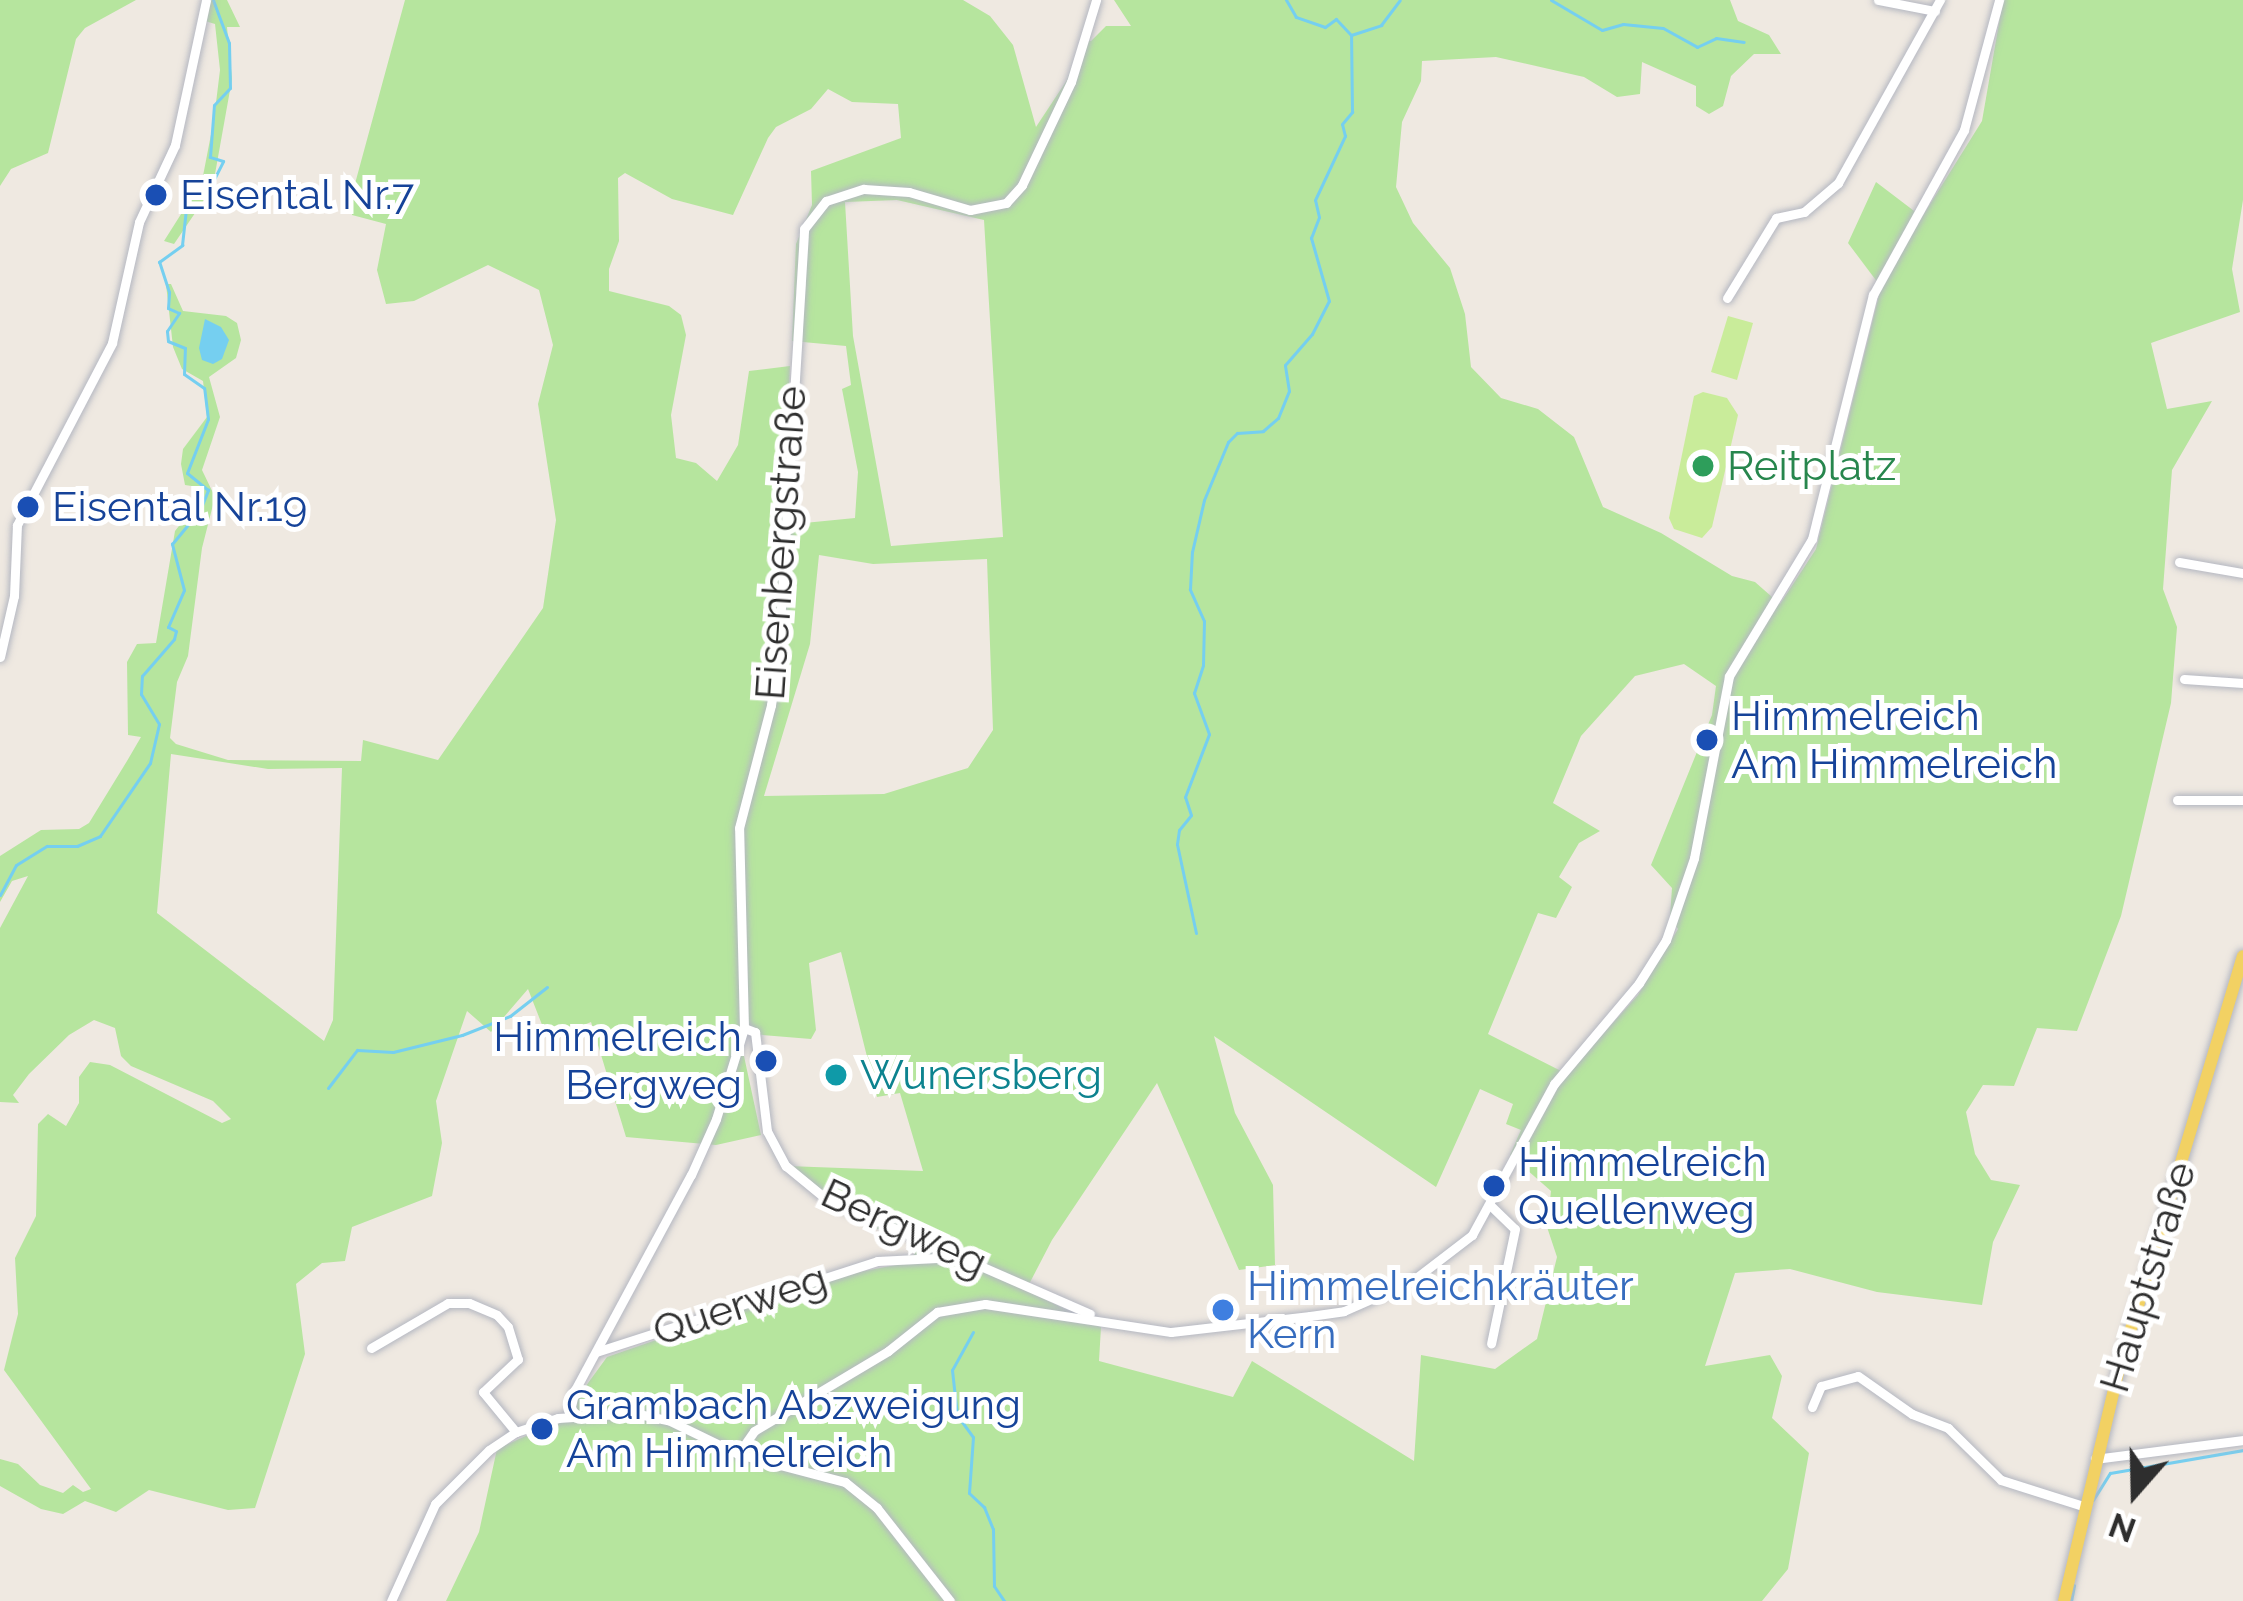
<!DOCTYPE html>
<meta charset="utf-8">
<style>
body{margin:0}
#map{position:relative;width:2243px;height:1601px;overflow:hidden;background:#efe9e1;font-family:Raleway,sans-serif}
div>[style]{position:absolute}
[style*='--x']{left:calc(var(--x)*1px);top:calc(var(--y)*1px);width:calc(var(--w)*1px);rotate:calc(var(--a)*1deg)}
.green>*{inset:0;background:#b6e59e}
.pitch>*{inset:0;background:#c9ec9a}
.water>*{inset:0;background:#75cff0}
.stream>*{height:3px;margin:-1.5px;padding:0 1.5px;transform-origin:1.5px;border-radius:1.5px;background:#75cff0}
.roads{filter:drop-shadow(0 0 3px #b4b7c1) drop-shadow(0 0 3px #b4b7c1)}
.minor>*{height:9px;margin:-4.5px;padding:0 4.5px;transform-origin:4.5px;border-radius:4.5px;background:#fff}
.major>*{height:12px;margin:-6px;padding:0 6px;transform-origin:6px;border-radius:6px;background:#f2d163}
.dots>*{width:33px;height:33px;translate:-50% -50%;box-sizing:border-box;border:6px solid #fff;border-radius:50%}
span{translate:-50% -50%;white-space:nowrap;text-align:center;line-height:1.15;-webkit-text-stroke:10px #fff;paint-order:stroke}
.transit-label{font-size:42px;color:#164399}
.left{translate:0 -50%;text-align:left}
.right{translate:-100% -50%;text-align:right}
.leisure-label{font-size:42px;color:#27864d}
.street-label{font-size:42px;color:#2e2e2e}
.culture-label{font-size:42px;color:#0d838f}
.shop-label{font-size:42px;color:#366cbe}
.north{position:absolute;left:2075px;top:1433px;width:120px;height:120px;-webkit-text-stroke:9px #fff;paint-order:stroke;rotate:200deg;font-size:33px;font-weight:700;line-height:48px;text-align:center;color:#2e2e2e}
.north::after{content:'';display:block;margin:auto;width:42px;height:54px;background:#2e2e2e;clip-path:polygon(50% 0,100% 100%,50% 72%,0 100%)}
</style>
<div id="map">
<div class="green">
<div style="clip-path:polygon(0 0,136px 0,85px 28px,76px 39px,48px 153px,11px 169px,0 186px)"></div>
<div style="clip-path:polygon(210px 0,227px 0,240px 27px,227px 27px,232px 79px,215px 174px,208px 194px,174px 244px,164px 241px,202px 181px,214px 119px,220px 70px,215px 24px,205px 21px)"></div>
<div style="clip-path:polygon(evenodd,405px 0,963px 0,990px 16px,1013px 45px,1036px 127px,1067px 80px,1082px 40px,1091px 41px,1106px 26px,1131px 26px,1114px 0,1730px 0,1738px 21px,1769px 35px,1781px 54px,1754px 54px,1731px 76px,1723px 106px,1709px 114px,1696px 106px,1696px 86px,1642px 62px,1640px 94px,1617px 97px,1584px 77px,1496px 57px,1422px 61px,1421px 81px,1402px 122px,1396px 187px,1413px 223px,1450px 268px,1465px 314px,1471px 367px,1501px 398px,1538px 409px,1574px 437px,1603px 507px,1661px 533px,1732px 576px,1755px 582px,1780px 604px,1816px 549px,1881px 287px,1848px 243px,1876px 182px,1922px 217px,1982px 121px,2003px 0,2243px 0,2243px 200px,2232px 269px,2240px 312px,2151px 343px,2167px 409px,2212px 401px,2172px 470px,2163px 589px,2177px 627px,2171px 703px,2121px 916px,2077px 1031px,2037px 1028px,2014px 1086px,1983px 1085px,1966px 1112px,1975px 1154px,1991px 1180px,2020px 1185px,1993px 1242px,1982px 1305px,1877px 1292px,1790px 1269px,1735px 1273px,1705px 1366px,1770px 1355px,1782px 1376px,1772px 1418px,1809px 1453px,1788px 1569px,1762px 1601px,446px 1601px,479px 1532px,497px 1449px,561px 1420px,607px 1357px,843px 1275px,906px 1263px,915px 1253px,918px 1242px,861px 1223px,787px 1166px,923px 1171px,900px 1093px,877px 1097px,841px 952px,809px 963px,816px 1030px,811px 1039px,739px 1033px,761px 1135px,716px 1145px,626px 1137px,591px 1022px,548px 1040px,528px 989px,491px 1032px,467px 1011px,436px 1101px,442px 1143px,432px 1196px,352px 1227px,345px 1261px,322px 1263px,296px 1284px,305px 1354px,255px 1508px,228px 1510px,149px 1490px,116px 1512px,85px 1501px,63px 1514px,41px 1509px,0 1486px,0 1459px,18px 1464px,40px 1485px,63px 1493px,73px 1485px,83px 1492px,91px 1489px,4px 1370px,18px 1314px,15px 1258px,36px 1216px,38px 1124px,48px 1114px,66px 1126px,79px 1103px,79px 1077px,90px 1062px,110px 1065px,222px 1123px,231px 1119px,213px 1101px,131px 1066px,121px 1056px,115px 1028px,94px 1020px,69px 1035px,29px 1074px,13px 1095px,19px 1103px,0 1102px,0 928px,28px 876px,12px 881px,0 902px,0 856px,41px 830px,79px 829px,89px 823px,127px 761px,141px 737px,128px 735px,127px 662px,137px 644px,156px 643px,175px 531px,198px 502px,198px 487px,185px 485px,181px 464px,183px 449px,207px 417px,203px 381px,182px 369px,173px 347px,166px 284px,171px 284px,183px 311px,226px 316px,237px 323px,241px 340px,236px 358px,209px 377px,220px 417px,202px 470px,215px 497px,202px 548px,188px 656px,177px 682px,170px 738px,176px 744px,228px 760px,361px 761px,363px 740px,438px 760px,543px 608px,556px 520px,538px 404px,553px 345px,539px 290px,488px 265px,414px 301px,386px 304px,377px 270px,386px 224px,352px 215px,353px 191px,405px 0,828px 89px,852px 102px,898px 104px,901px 138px,811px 171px,812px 205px,796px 244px,792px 341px,846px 346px,851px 385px,842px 389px,858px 472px,855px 518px,784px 525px,790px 366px,749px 371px,738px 445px,717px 481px,696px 463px,676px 458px,671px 415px,686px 335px,681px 315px,669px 306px,609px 291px,609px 269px,619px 241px,618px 178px,625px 173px,672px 199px,733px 215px,768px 138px,776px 127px,811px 109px,828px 89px,405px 0,897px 200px,984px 220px,1003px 537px,891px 546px,853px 336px,845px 202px,897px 200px,405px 0,819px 555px,873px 564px,987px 559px,993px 730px,968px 768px,884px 794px,764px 796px,810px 644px,819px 555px,405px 0,1684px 664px,1716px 686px,1712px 715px,1651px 865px,1672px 888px,1670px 917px,1678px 929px,1638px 995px,1567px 1074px,1488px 1034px,1538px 913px,1556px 918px,1572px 887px,1559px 877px,1579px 843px,1600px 831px,1553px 803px,1581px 736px,1635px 676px,1684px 664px,405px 0,171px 754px,268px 769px,342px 768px,333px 1020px,324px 1041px,157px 913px,171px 754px,405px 0,1214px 1036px,1436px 1187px,1480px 1089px,1513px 1104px,1506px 1124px,1521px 1130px,1510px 1155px,1551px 1191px,1547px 1227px,1557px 1257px,1537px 1339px,1495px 1369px,1421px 1355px,1414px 1461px,1252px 1361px,1233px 1397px,1099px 1361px,1101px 1327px,1026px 1290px,1052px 1240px,1157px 1083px,1239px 1270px,1275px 1265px,1273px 1185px,1235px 1113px,1214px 1036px)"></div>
</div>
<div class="pitch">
<div style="clip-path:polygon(1728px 316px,1753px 323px,1737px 380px,1711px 372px)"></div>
<div style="clip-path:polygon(1703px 392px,1727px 398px,1738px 415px,1712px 527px,1702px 538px,1674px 529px,1669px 518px,1694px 396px)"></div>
</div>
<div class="water">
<div style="clip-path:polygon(205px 319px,221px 327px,229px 340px,222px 359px,213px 364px,202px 360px,199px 348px)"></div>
</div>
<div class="stream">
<div style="--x:1551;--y:0;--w:59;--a:30.5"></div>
<div style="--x:1602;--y:30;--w:22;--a:-16"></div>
<div style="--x:1623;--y:24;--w:40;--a:5.7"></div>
<div style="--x:1663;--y:28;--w:39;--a:29"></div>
<div style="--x:1697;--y:47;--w:21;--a:-25"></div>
<div style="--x:1716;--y:38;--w:28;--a:8"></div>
<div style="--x:1351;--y:35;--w:32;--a:-18"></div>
<div style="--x:1381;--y:25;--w:31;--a:-53"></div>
<div style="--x:0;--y:895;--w:34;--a:-62"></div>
<div style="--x:16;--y:865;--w:36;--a:-32"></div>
<div style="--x:47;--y:846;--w:30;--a:0"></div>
<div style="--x:77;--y:846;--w:25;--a:-23"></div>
<div style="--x:100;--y:836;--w:88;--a:-55.6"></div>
<div style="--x:150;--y:763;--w:40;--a:-77"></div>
<div style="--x:159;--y:724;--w:35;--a:-121"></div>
<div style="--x:141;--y:694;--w:18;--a:-87"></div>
<div style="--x:142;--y:676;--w:49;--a:-49.1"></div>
<div style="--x:174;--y:639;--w:8;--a:-76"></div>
<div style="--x:176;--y:631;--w:9;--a:-153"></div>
<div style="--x:168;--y:627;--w:40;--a:-66.6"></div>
<div style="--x:184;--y:590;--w:48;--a:-104.6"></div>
<div style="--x:172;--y:544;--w:44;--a:-50.5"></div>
<div style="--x:200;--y:510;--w:22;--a:-68"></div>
<div style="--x:208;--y:490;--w:27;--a:-141"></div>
<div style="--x:187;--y:473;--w:58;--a:-68.7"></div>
<div style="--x:208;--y:419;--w:31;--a:-97"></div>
<div style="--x:204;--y:388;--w:24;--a:-145"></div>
<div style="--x:184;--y:374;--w:26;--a:-88"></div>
<div style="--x:185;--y:348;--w:18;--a:-158"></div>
<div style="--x:168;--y:341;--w:10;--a:-96"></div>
<div style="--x:167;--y:331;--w:22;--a:-56"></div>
<div style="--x:179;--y:313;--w:12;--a:-156"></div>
<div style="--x:168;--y:308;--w:16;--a:-86"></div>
<div style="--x:169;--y:292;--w:32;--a:-108"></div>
<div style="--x:159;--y:262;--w:29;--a:-36"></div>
<div style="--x:182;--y:245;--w:45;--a:-83.7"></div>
<div style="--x:187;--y:200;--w:26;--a:-29"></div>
<div style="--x:210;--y:187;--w:29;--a:-63"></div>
<div style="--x:223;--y:161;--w:14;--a:-163"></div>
<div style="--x:210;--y:157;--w:52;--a:-85.6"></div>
<div style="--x:214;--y:105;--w:23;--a:-47"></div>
<div style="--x:230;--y:88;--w:45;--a:-91.3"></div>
<div style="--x:229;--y:43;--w:46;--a:-110.4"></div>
<div style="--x:1196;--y:933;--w:91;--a:-102.1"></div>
<div style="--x:1177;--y:844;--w:14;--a:-82"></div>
<div style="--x:1179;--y:830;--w:19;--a:-51"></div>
<div style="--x:1191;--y:815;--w:19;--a:-108"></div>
<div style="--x:1185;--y:797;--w:67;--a:-69.1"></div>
<div style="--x:1209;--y:734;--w:44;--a:-110.1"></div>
<div style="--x:1194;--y:693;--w:29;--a:-72"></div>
<div style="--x:1203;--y:665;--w:44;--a:-88.7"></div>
<div style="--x:1204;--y:621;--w:35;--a:-114"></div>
<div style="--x:1190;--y:589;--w:37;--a:-87"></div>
<div style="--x:1192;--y:552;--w:53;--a:-77"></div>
<div style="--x:1204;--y:500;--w:63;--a:-67.5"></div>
<div style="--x:1228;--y:442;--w:13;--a:-45"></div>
<div style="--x:1237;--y:433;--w:26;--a:-4"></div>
<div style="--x:1263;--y:431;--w:20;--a:-41"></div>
<div style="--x:1278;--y:418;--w:29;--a:-68"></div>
<div style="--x:1289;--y:391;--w:26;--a:-99"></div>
<div style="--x:1285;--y:365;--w:41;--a:-48.9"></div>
<div style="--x:1312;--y:334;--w:37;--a:-63"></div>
<div style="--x:1329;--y:301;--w:66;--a:-105.9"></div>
<div style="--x:1311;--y:238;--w:22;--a:-69"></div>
<div style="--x:1319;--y:217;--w:17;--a:-103"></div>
<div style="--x:1315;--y:200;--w:71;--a:-64.9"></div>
<div style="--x:1345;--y:136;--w:12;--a:-104"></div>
<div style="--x:1342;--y:124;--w:16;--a:-50"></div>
<div style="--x:1352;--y:112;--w:77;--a:-90.7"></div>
<div style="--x:1351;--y:35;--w:22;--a:-133"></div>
<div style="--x:1336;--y:19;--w:14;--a:144"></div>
<div style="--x:1325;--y:27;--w:31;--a:-161"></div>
<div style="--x:1296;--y:17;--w:20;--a:-120"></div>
<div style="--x:328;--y:1088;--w:48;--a:-52.7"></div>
<div style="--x:357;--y:1050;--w:36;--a:3"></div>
<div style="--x:393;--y:1052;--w:71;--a:-13.8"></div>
<div style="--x:462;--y:1035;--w:52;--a:-21.6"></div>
<div style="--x:510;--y:1016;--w:47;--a:-38.1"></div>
<div style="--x:973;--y:1332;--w:43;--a:118.9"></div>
<div style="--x:952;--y:1370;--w:45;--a:83.7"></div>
<div style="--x:957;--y:1415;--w:27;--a:54"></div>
<div style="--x:973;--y:1437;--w:56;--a:94.1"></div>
<div style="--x:969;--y:1493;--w:21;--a:43"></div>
<div style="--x:984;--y:1507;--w:24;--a:68"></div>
<div style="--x:993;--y:1529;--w:57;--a:89"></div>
<div style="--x:994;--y:1586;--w:18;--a:56"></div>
<div style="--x:2093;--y:1500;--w:32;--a:-58"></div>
<div style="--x:2110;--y:1473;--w:135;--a:-9.8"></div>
<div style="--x:2071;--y:1601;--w:16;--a:-79"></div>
</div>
<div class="roads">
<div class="minor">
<div style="--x:1878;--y:0;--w:58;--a:10.9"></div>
<div style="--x:1727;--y:298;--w:94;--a:-58.5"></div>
<div style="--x:1776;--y:218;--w:29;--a:-12"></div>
<div style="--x:1804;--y:212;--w:45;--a:-40.5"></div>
<div style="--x:1838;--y:183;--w:210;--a:-60.9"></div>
<div style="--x:2179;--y:562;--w:65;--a:9.8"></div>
<div style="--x:0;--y:657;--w:63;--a:-77.1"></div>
<div style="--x:14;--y:596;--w:71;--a:-87.6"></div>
<div style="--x:17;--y:525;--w:205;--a:-62.4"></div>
<div style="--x:112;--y:343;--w:124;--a:-77.4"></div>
<div style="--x:139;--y:222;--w:85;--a:-64.9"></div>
<div style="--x:175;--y:145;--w:148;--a:-77.9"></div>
<div style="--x:2184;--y:679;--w:59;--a:3.9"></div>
<div style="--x:2177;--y:800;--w:66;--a:0"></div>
<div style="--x:744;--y:1028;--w:12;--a:20"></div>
<div style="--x:755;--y:1032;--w:100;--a:83.1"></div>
<div style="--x:767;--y:1131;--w:40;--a:62"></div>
<div style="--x:786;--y:1166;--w:50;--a:39.4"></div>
<div style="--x:825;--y:1198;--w:289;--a:23.6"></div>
<div style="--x:1491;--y:1206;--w:33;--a:44"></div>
<div style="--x:1515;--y:1229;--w:117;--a:101.8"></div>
<div style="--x:371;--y:1348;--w:89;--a:-30.3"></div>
<div style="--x:448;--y:1303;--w:21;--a:0"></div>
<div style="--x:469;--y:1303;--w:30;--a:23"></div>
<div style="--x:497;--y:1315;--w:16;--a:47"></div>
<div style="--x:508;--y:1327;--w:34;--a:73"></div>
<div style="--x:518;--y:1359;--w:48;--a:136.7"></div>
<div style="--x:483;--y:1392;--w:52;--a:50.5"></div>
<div style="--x:596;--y:1352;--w:295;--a:-17.9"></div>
<div style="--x:877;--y:1261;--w:80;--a:-2.9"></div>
<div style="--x:1812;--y:1407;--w:23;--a:-67"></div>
<div style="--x:1821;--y:1386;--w:38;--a:-15"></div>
<div style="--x:1858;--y:1376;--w:66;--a:35.1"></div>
<div style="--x:1912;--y:1414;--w:39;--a:21"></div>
<div style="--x:1948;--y:1428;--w:74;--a:44.5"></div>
<div style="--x:2001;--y:1480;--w:86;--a:17.6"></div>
<div style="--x:569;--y:1415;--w:26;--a:-77"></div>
<div style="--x:575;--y:1390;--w:244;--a:-61.7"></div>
<div style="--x:691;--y:1175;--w:61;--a:-65.9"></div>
<div style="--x:716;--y:1119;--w:95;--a:-72.9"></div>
<div style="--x:744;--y:1028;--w:200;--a:-91.4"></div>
<div style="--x:739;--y:828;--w:127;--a:-75.4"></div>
<div style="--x:771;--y:705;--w:49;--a:-81.7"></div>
<div style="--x:778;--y:657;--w:429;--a:-86.5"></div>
<div style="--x:804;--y:229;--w:36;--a:-52"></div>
<div style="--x:826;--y:201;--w:40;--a:-18"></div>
<div style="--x:864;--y:189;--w:45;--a:3.8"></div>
<div style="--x:909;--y:192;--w:64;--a:16.4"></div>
<div style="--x:970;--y:210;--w:37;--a:-11"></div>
<div style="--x:1006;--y:203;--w:24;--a:-48"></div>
<div style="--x:1022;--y:185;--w:114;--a:-64.6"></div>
<div style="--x:1071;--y:82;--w:86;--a:-73"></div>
<div style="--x:738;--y:1454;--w:28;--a:-55"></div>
<div style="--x:754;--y:1431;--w:156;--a:-30.8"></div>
<div style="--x:888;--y:1351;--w:63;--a:-38.5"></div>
<div style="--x:937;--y:1312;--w:49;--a:-9.5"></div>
<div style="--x:985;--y:1304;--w:188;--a:8.6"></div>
<div style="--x:1171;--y:1332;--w:140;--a:-6.6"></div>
<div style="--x:1310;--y:1316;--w:34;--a:-8"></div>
<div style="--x:1344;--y:1311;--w:74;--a:-23.8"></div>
<div style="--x:1412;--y:1281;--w:76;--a:-37.5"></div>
<div style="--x:1472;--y:1235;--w:172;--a:-61.5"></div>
<div style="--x:1554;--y:1084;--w:132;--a:-49.9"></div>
<div style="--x:1639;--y:983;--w:51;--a:-57.9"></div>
<div style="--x:1666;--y:940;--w:87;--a:-71.1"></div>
<div style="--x:1694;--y:858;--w:185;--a:-79.1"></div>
<div style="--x:1729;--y:676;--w:160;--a:-58.8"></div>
<div style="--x:1812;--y:539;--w:252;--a:-76"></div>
<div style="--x:1873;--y:295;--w:188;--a:-61.1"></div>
<div style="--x:1964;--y:130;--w:135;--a:-74.9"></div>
<div style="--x:2095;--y:1459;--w:149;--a:-7.3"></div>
<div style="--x:391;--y:1601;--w:107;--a:-65.6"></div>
<div style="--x:435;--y:1504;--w:76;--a:-45"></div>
<div style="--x:489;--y:1450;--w:32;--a:-34"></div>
<div style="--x:516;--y:1432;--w:44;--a:-18.4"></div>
<div style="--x:558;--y:1418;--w:76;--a:-3.8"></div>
<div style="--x:634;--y:1413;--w:35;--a:12"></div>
<div style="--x:668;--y:1420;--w:78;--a:25.9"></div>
<div style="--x:738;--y:1454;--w:111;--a:14.7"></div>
<div style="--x:845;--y:1482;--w:41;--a:39.1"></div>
<div style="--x:877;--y:1508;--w:118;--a:51.9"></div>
</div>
<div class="major">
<div style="--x:2064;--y:1601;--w:238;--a:-76.7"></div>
<div style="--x:2119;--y:1369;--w:431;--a:-73.3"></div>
</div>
</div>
<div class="dots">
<div style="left:156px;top:195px;background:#1a4fb4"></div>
<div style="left:1703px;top:466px;background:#2e9e5b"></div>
<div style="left:28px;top:507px;background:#1a4fb4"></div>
<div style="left:1707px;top:740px;background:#1a4fb4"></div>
<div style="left:766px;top:1061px;background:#1a4fb4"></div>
<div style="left:836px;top:1075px;background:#0f9aa8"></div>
<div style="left:1494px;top:1186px;background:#1a4fb4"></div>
<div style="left:1223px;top:1310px;background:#3f7fe0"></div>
<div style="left:542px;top:1429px;background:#1a4fb4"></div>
</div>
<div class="transit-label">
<span class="left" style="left:180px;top:195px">Eisental Nr.7</span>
<span class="left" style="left:52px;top:507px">Eisental Nr.19</span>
<span class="left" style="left:1731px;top:740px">Himmelreich<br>Am Himmelreich</span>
<span class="right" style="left:742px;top:1061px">Himmelreich<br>Bergweg</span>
<span class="left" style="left:1518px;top:1186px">Himmelreich<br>Quellenweg</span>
<span class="left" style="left:566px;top:1429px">Grambach Abzweigung<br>Am Himmelreich</span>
</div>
<div class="leisure-label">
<span class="left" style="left:1727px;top:466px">Reitplatz</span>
</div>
<div class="street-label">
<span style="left:781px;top:543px;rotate:-86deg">Eisenbergstraße</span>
<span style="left:904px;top:1228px;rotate:25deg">Bergweg</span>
<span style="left:2148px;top:1277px;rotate:-73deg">Hauptstraße</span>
<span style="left:740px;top:1305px;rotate:-18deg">Querweg</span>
</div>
<div class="culture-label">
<span class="left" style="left:860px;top:1075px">Wunersberg</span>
</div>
<div class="shop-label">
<span class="left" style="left:1247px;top:1310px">Himmelreichkräuter<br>Kern</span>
</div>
<div class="north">N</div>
</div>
